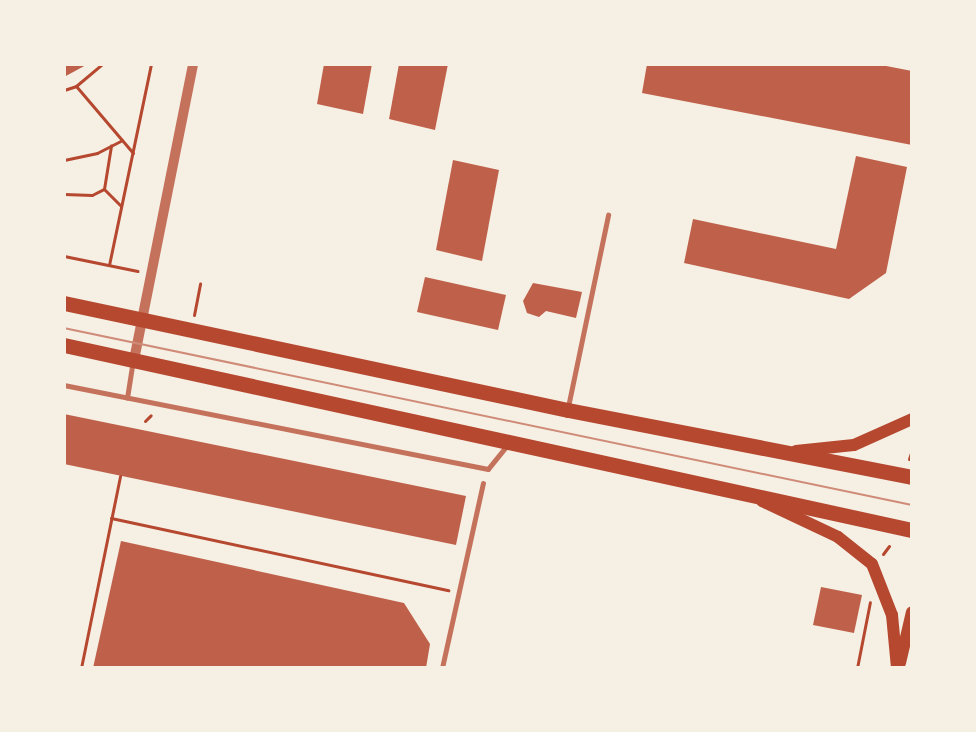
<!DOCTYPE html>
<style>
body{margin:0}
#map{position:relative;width:976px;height:732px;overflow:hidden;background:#f6efe4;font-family:"Noto Serif",serif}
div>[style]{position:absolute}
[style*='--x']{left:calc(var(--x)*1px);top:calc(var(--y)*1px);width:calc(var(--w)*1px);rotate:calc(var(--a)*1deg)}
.building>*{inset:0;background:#bf614a}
.path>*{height:3px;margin:-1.5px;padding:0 1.5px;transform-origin:1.5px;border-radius:1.5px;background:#b5482f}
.service>*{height:4.5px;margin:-2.25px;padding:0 2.25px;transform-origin:2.25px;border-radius:2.25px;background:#c5725c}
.tertiary>*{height:10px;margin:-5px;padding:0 5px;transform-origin:5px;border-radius:5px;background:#c5725c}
.secondary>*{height:12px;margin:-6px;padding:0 6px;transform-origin:6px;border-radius:6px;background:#b5482f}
.primary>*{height:15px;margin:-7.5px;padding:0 7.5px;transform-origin:7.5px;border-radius:7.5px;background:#b5482f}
.tram>*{height:1.5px;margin:-0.75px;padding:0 0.75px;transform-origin:0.75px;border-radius:0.75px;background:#cf8b77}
span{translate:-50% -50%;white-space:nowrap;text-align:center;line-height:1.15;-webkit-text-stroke:5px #f6efe4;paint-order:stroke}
.frame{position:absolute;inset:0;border:66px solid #f6efe4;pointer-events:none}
</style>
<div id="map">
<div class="building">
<div style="clip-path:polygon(64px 64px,88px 64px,64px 77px)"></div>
<div style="clip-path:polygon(324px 64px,372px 64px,363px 114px,317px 104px)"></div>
<div style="clip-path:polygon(399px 64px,448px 64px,435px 130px,389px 119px)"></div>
<div style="clip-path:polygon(647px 64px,876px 64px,912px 71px,912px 145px,642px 93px)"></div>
<div style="clip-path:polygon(856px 156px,907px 167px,886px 273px,849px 299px,684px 263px,693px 219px,836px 249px)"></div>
<div style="clip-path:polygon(453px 160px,499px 170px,482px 261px,436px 250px)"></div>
<div style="clip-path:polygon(425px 277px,506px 295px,498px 330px,417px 312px)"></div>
<div style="clip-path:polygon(533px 283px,582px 292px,576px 318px,546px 311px,539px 317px,527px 313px,523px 301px)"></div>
<div style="clip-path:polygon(64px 414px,466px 496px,456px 545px,64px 464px)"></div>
<div style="clip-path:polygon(121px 541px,404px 603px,430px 644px,426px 668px,93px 668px)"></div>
<div style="clip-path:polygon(821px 587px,862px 595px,854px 633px,813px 625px)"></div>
</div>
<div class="path">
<div style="--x:76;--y:86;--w:88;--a:49.6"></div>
<div style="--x:64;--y:90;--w:13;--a:-18"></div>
<div style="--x:76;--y:86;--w:34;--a:-40"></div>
<div style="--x:64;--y:160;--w:34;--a:-12"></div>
<div style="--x:97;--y:153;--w:28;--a:-27"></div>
<div style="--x:104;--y:189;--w:24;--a:45"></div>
<div style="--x:64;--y:194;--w:28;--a:2"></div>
<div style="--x:92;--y:195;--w:13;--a:-27"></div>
<div style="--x:104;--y:189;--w:44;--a:-80.8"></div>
<div style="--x:64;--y:256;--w:75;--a:11.6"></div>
<div style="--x:109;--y:265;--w:205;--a:-78.2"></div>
<div style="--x:194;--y:315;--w:32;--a:-79"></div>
<div style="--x:145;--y:421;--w:8;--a:-45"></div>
<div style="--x:909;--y:459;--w:9;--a:-72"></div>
<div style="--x:111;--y:518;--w:345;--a:12.1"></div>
<div style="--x:883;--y:554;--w:10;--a:-53"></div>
<div style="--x:81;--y:668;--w:196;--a:-78.5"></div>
<div style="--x:857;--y:668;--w:67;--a:-78.9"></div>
</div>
<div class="service">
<div style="--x:64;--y:385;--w:432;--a:11.2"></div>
<div style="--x:488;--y:469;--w:32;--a:-51"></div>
<div style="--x:127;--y:398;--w:36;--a:-81"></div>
<div style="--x:568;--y:407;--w:196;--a:-78.2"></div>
<div style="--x:442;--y:668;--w:189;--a:-77.5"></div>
</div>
<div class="tertiary">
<div style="--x:134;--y:360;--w:302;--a:-78.7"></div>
</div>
<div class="secondary">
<div style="--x:796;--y:451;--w:58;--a:-5.9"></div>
<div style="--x:854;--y:445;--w:64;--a:-24.1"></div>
<div style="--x:762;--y:501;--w:84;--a:25.3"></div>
<div style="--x:838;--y:537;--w:43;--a:38.5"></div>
<div style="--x:872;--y:564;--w:55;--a:68.6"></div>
<div style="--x:892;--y:615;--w:53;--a:84.6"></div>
<div style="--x:900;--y:663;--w:52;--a:-76.8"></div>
</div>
<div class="primary">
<div style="--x:64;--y:303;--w:515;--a:11.99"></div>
<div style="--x:568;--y:410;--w:350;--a:11"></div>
<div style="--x:64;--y:345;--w:868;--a:12.31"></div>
</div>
<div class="tram">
<div style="--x:64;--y:328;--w:866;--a:11.79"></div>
</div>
<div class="frame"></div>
</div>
